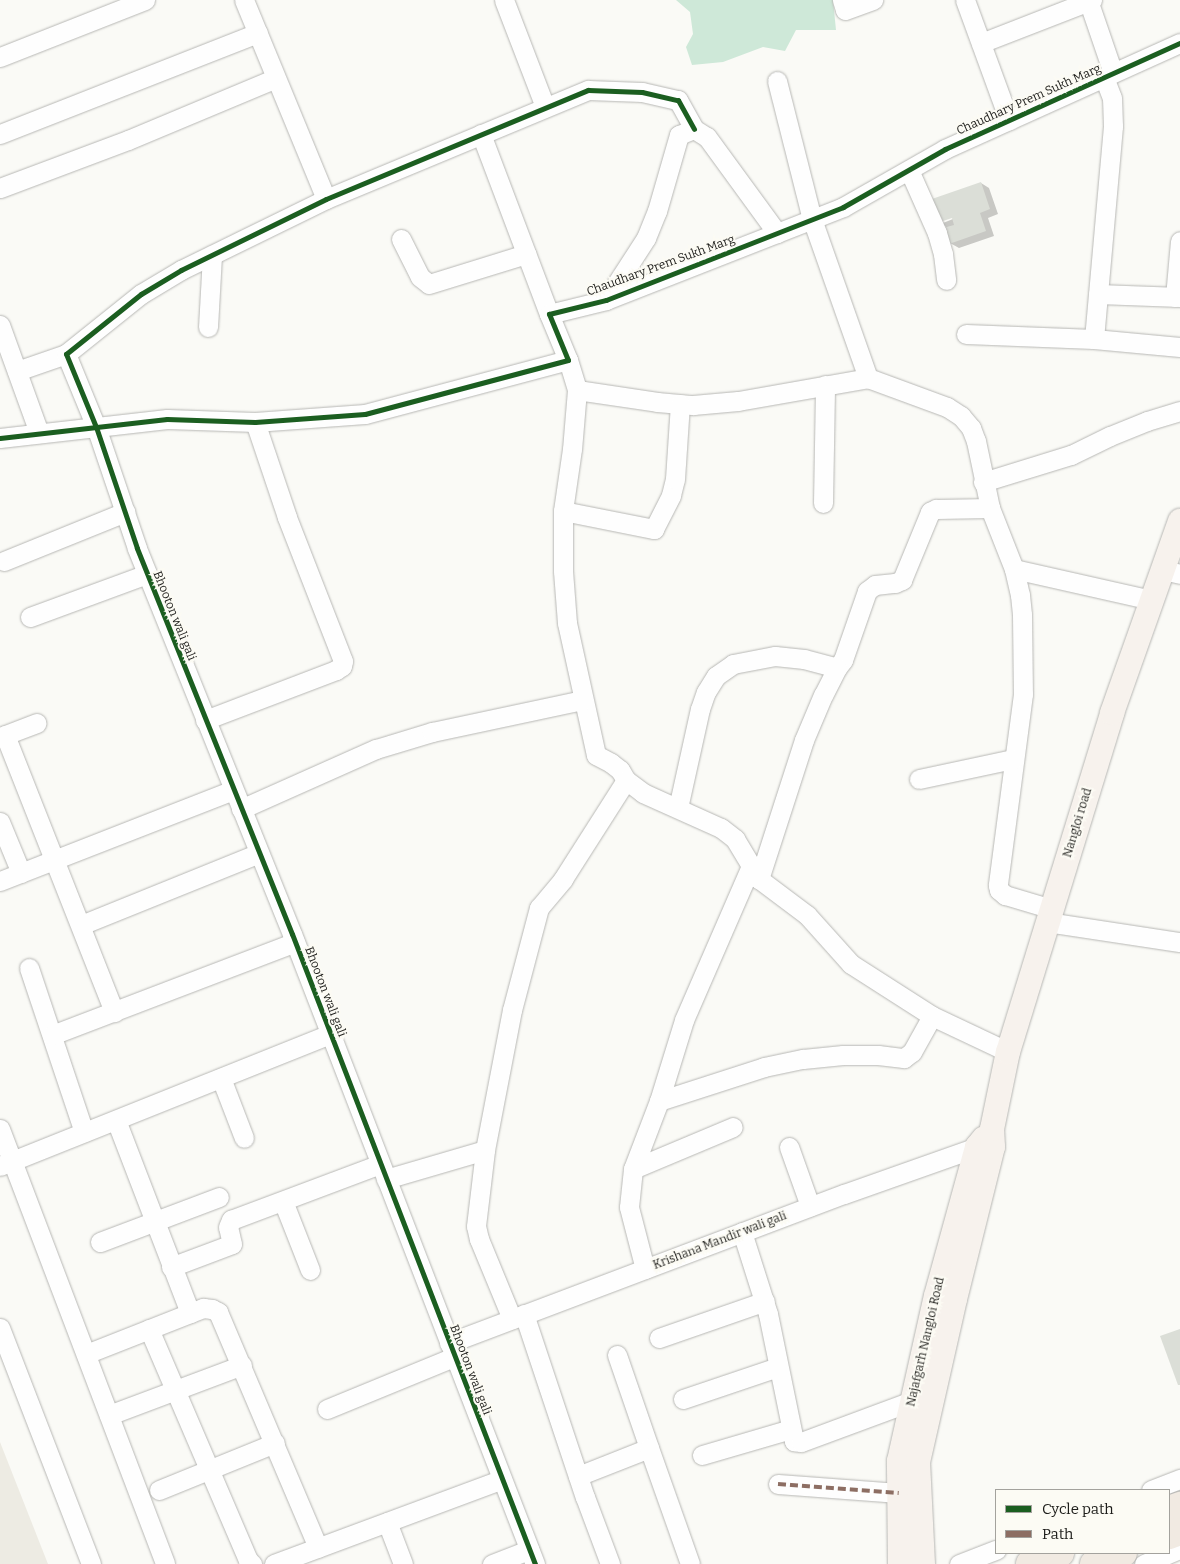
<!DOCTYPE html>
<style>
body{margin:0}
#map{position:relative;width:1180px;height:1564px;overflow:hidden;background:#fafaf6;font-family:Bitter,serif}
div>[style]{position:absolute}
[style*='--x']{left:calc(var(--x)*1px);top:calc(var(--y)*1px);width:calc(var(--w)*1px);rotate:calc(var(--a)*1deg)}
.built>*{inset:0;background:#edebe3}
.water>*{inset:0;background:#cee8d8}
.shadow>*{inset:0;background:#0003}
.building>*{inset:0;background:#dbded7}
.roads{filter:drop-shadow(0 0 1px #b7b7b4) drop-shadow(0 0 1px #b7b7b4)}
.minor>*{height:19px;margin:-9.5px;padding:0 9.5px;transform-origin:9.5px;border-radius:9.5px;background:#fefefe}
.major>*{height:24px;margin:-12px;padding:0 12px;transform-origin:12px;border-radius:12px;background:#f7f2ed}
.highway>*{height:28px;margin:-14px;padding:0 14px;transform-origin:14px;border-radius:14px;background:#f1eae2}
.quiet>*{height:4px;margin-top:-2px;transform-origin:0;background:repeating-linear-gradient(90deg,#8d6e63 0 8px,transparent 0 12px)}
.cycleway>*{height:5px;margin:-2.5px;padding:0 2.5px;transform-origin:2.5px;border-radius:2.5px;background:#1b5e20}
span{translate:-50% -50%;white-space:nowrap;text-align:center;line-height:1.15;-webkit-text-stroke:4px #fcfbf4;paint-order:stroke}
.street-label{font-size:12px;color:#1d1d1a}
.legend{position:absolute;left:995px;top:1489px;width:175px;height:65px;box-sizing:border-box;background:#fcfbf4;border:1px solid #a3a29d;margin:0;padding:6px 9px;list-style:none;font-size:15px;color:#1d1d1a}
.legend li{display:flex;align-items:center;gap:10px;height:25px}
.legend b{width:25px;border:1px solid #a3a29d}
</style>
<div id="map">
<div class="built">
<div style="clip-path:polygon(0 1442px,48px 1564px,0 1564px)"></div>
</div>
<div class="water">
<div style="clip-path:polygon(676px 0,833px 0,836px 30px,796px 30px,785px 51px,763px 47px,723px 62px,692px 65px,686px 47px,693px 34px,690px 12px)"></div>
</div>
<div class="shadow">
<div style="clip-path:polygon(evenodd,981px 183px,989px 188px,998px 214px,988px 218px,994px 236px,959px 248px,950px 243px,948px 228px,938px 222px,981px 183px,958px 215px,958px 217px,943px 223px,943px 220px,958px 215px)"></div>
</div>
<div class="building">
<div style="clip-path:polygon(981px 182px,990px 209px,980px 213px,986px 231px,949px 244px,943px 228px,954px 225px,952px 218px,937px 223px,929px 200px)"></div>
<div style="clip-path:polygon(1180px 1329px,1180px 1385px,1178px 1385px,1160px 1336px)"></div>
</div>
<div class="roads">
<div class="minor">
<div style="--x:244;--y:0;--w:215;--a:67.6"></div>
<div style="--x:504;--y:0;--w:115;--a:69"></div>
<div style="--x:842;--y:0;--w:10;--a:73"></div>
<div style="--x:845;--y:10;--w:30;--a:-20"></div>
<div style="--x:965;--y:0;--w:128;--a:69.9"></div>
<div style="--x:1088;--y:0;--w:77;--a:71.1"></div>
<div style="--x:981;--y:43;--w:119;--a:-21.2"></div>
<div style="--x:0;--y:57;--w:156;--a:-21.5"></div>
<div style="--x:777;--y:81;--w:142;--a:75.8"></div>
<div style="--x:812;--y:219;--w:169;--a:70.6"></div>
<div style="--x:868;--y:378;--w:84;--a:20.2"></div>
<div style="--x:947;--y:407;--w:17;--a:33"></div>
<div style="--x:961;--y:416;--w:16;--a:50"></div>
<div style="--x:971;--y:428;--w:14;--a:69"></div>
<div style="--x:976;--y:441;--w:68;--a:78.2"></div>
<div style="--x:990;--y:508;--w:66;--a:68.5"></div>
<div style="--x:1014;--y:569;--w:27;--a:77"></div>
<div style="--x:1020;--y:595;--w:20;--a:84"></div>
<div style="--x:1022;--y:615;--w:79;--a:89.3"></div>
<div style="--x:1023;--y:694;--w:193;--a:97.5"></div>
<div style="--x:998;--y:885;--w:5;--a:79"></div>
<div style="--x:999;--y:890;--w:8;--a:40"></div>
<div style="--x:1005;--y:895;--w:49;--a:16.6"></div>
<div style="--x:0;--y:134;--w:277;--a:-21.4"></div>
<div style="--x:481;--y:134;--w:192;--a:69.3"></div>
<div style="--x:909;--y:170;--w:69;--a:66"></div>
<div style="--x:937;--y:233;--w:22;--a:74"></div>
<div style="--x:943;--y:254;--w:26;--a:83"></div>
<div style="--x:0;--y:188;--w:137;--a:-20.6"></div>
<div style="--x:128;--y:140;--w:160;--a:-22.7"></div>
<div style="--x:401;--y:239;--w:42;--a:63.4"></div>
<div style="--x:420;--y:277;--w:11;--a:38"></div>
<div style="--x:429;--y:284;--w:102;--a:-17.2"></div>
<div style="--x:1098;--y:294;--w:82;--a:2.1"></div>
<div style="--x:1175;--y:297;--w:56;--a:-84.9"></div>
<div style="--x:606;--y:300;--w:74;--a:-57.2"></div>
<div style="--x:646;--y:238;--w:29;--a:-68"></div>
<div style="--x:657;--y:211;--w:79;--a:-73.9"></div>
<div style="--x:679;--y:135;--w:16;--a:-22"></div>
<div style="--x:694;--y:129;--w:15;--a:32"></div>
<div style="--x:707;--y:137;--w:119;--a:53.9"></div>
<div style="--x:0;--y:325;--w:115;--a:70.1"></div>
<div style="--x:208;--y:327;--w:72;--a:-86.8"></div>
<div style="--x:966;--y:334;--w:128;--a:2.2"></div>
<div style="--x:1094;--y:339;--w:86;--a:5.3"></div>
<div style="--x:1094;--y:339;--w:214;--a:-84.9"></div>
<div style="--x:1113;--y:126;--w:28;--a:-92"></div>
<div style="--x:1112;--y:98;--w:22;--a:-111"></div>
<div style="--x:568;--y:360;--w:31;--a:73"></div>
<div style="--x:577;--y:390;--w:59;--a:94.8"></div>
<div style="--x:572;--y:449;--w:63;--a:98.3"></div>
<div style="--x:563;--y:511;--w:60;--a:90"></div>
<div style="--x:563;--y:571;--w:52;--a:85.6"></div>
<div style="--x:567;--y:623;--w:135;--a:77.6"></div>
<div style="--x:596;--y:755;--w:17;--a:28"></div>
<div style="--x:611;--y:763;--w:11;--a:38"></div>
<div style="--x:620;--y:770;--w:12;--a:59"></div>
<div style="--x:626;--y:780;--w:21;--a:37"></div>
<div style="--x:643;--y:793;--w:85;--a:24.2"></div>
<div style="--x:721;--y:828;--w:18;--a:38"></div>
<div style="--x:735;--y:839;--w:47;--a:59"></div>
<div style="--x:759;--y:879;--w:60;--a:36.9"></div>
<div style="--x:807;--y:915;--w:66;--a:48.1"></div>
<div style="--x:851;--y:964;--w:96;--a:32.7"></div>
<div style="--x:932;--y:1016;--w:84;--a:25.3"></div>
<div style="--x:17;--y:371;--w:52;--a:-19.1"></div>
<div style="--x:577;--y:390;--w:81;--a:8.5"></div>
<div style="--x:657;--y:402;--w:36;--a:5"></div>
<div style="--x:693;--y:405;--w:45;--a:-5.1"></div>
<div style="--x:738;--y:401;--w:132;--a:-10"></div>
<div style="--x:0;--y:438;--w:168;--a:-6.5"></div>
<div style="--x:167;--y:419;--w:88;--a:2"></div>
<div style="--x:255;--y:422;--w:110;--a:-4.2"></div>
<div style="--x:365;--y:414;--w:210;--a:-14.9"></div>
<div style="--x:568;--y:360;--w:50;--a:-112.4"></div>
<div style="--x:549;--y:314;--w:59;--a:-13.8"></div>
<div style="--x:606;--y:300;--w:255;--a:-21.4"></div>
<div style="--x:843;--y:207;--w:117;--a:-29.6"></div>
<div style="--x:945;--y:149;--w:258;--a:-24.3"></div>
<div style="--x:983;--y:482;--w:92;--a:-17.1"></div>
<div style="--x:1071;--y:455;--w:43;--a:-26"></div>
<div style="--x:1110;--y:436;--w:40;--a:-22"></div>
<div style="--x:1147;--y:421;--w:34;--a:-17"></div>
<div style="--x:823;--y:503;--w:118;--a:-89"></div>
<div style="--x:563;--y:511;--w:93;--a:11.2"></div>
<div style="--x:654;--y:529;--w:38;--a:-63"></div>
<div style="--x:671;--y:495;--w:16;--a:-76"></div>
<div style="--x:675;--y:479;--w:75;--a:-86.2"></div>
<div style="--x:4;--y:561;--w:131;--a:-22"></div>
<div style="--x:1014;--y:569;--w:141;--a:12.7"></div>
<div style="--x:1163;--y:570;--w:17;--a:13"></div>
<div style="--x:30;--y:617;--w:125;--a:-20.2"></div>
<div style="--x:837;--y:668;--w:10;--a:-53"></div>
<div style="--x:843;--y:660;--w:73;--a:-70.8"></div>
<div style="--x:867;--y:591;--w:10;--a:-37"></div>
<div style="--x:875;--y:585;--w:20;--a:-6"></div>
<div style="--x:895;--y:583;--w:8;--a:-23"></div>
<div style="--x:902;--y:580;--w:74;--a:-67.6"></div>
<div style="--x:930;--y:512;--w:7;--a:-27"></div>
<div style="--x:936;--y:509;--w:54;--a:-1.1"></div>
<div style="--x:205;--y:720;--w:140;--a:-20.9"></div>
<div style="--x:336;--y:670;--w:7;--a:-34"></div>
<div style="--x:342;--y:666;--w:5;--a:-79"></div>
<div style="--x:343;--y:661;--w:155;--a:-111.3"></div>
<div style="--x:287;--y:517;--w:100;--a:-108.6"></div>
<div style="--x:5;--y:735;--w:298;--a:68.5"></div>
<div style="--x:0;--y:737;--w:39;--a:-21"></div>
<div style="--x:919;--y:779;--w:96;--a:-12"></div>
<div style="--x:678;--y:808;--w:101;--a:-77.5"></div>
<div style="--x:700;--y:709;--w:18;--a:-71"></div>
<div style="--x:706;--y:692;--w:19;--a:-58"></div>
<div style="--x:716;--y:676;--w:21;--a:-35"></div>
<div style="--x:733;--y:664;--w:43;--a:-10.8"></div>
<div style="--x:775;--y:656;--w:29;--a:6"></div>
<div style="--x:804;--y:659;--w:34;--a:15"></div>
<div style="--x:837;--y:668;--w:30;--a:117"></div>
<div style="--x:823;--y:695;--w:49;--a:112.9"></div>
<div style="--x:804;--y:740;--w:146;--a:107.9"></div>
<div style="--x:241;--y:809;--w:148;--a:-24"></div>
<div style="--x:376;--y:749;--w:59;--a:-16.9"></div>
<div style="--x:432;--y:732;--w:154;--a:-12"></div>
<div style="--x:0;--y:822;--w:55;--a:67.6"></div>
<div style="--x:0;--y:881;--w:250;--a:-21.3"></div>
<div style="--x:1047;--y:922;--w:134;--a:8.6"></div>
<div style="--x:81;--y:925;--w:192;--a:-22"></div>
<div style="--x:29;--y:968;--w:173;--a:71.5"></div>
<div style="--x:52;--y:1035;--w:260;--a:-20.9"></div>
<div style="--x:221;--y:1078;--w:64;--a:69"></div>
<div style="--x:659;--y:1101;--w:110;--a:-17.9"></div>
<div style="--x:764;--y:1067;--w:40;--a:-12"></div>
<div style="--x:803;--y:1059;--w:40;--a:-5.7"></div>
<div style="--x:843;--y:1055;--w:35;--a:0"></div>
<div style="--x:878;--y:1055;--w:26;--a:7"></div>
<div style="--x:904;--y:1058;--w:10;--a:-37"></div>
<div style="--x:912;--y:1052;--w:41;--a:-60.9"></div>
<div style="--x:116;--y:1120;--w:207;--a:69"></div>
<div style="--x:0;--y:1129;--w:465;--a:69.2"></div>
<div style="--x:789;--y:1147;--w:63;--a:70.4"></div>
<div style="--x:0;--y:1166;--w:355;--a:-21.8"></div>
<div style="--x:633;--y:1169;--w:108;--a:-22.8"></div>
<div style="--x:386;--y:1179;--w:103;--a:-16.3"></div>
<div style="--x:283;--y:1201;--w:74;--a:68.6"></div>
<div style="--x:742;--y:1232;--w:86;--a:72.4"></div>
<div style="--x:768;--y:1314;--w:130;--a:78.4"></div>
<div style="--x:794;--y:1441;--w:7;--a:8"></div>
<div style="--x:801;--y:1442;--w:118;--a:-20.3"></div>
<div style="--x:100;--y:1242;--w:127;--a:-20.7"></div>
<div style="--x:171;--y:1267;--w:65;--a:-20.7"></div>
<div style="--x:232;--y:1244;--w:17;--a:-103"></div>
<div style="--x:228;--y:1227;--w:8;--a:-67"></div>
<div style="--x:231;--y:1220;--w:159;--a:-20.6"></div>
<div style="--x:645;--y:1269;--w:64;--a:-104.5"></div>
<div style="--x:629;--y:1207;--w:38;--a:-84"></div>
<div style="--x:633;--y:1169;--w:73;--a:-69.1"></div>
<div style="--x:659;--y:1101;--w:85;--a:-72.8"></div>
<div style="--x:684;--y:1020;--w:168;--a:-66.5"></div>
<div style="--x:524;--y:1314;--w:193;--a:71.6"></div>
<div style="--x:585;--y:1497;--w:72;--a:69.5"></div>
<div style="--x:512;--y:1319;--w:87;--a:-112.4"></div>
<div style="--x:479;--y:1239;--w:13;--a:-103"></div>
<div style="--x:476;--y:1226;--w:77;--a:-83.2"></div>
<div style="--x:485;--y:1150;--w:143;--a:-79.1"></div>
<div style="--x:512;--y:1010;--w:106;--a:-75.2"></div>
<div style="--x:539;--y:908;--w:38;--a:-50"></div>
<div style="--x:563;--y:879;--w:117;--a:-57.5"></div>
<div style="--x:0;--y:1328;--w:253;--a:68.9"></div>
<div style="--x:149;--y:1329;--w:251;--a:66.8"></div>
<div style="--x:248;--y:1560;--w:6;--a:45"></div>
<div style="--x:659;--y:1338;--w:112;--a:-19.2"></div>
<div style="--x:449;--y:1343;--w:422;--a:-20.7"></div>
<div style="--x:844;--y:1194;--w:141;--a:-19.5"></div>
<div style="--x:977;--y:1147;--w:10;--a:0"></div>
<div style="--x:86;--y:1354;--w:126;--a:-21.5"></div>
<div style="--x:203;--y:1308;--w:9;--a:6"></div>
<div style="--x:212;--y:1309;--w:7;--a:27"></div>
<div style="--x:218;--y:1312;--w:256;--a:67"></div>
<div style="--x:617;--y:1355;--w:98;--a:71"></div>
<div style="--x:683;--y:1399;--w:100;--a:-18.6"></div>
<div style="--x:327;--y:1409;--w:137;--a:-22.3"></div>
<div style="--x:109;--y:1415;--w:142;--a:-20.6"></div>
<div style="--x:702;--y:1455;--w:93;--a:-16.3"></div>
<div style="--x:578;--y:1476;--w:76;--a:-21.5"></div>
<div style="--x:649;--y:1448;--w:123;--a:70.5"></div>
<div style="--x:778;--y:1484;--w:121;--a:4.3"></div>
<div style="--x:159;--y:1490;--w:125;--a:-22.1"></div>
<div style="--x:1151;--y:1490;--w:31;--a:-21"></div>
<div style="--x:387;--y:1522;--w:45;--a:69.1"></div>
<div style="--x:274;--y:1564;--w:243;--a:-20.4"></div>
<div style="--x:492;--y:1564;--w:40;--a:-21"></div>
<div style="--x:535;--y:1564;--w:675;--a:-111.09"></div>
<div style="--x:292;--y:934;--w:416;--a:-111.9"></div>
<div style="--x:137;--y:548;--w:128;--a:-108.7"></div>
<div style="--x:96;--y:427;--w:79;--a:-112.3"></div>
<div style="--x:66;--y:354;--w:96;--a:-38.7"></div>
<div style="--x:141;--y:294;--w:47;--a:-31"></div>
<div style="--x:181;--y:270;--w:161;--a:-26.1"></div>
<div style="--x:326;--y:199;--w:284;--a:-22.6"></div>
<div style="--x:588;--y:90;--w:54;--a:2.1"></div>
<div style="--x:642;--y:92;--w:37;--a:13"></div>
<div style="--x:678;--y:100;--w:33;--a:61"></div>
<div style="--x:959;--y:1564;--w:40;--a:-21"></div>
<div style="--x:1144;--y:1564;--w:39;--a:-23"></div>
</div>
<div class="major">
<div style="--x:900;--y:1564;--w:103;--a:-90.6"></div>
<div style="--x:899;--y:1461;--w:169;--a:-77.4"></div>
<div style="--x:936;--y:1296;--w:155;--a:-74.6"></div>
<div style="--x:977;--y:1147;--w:11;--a:-52"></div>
<div style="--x:923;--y:1564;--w:102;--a:-92.8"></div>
<div style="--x:918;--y:1462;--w:167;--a:-77.2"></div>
<div style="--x:955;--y:1299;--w:157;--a:-76"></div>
<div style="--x:993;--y:1147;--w:18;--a:-93"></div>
<div style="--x:992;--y:1129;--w:79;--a:-78.3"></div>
<div style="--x:1008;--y:1052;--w:355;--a:-72.9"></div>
<div style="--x:1112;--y:713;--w:204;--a:-70.5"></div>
</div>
<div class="highway">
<div style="--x:1169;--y:1510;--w:12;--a:-20"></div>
<div style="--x:1169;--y:1535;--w:12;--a:-20"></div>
<div style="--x:1030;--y:1564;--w:32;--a:-20"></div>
<div style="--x:1094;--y:1564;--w:31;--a:-21"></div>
</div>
</div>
<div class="quiet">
<div style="--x:778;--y:1484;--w:121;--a:4.3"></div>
</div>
<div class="cycleway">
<div style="--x:0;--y:438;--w:168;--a:-6.5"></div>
<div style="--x:167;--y:419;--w:88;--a:2"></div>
<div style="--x:255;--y:422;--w:110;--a:-4.2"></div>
<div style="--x:365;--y:414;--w:210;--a:-14.9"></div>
<div style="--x:568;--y:360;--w:50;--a:-112.4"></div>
<div style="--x:549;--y:314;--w:59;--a:-13.8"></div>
<div style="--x:606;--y:300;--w:255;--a:-21.4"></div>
<div style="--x:843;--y:207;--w:117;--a:-29.6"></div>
<div style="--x:945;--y:149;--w:258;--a:-24.3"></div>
<div style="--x:535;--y:1564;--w:675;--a:-111.09"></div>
<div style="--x:292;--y:934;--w:416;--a:-111.9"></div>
<div style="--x:137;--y:548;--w:128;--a:-108.7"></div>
<div style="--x:96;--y:427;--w:79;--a:-112.3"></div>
<div style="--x:66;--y:354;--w:96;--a:-38.7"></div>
<div style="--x:141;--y:294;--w:47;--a:-31"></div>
<div style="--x:181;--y:270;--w:161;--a:-26.1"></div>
<div style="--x:326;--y:199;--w:284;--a:-22.6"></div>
<div style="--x:588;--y:90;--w:54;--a:2.1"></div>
<div style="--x:642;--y:92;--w:37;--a:13"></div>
<div style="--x:678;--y:100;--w:33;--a:61"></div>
</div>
<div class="street-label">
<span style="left:1029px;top:100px;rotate:-24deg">Chaudhary Prem Sukh Marg</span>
<span style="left:661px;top:266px;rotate:-20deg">Chaudhary Prem Sukh Marg</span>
<span style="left:174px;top:616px;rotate:68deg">Bhooton wali gali</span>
<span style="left:1078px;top:823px;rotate:-73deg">Nangloi road</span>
<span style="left:325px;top:992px;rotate:69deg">Bhooton wali gali</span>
<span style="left:720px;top:1241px;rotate:-21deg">Krishana Mandir wali gali</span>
<span style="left:926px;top:1342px;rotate:-77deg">Najafgarh Nangloi Road</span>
<span style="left:470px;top:1370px;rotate:69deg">Bhooton wali gali</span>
</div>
<ul class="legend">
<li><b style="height:6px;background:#1b5e20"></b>Cycle path</li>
<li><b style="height:6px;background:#8d6e63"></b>Path</li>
</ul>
</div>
